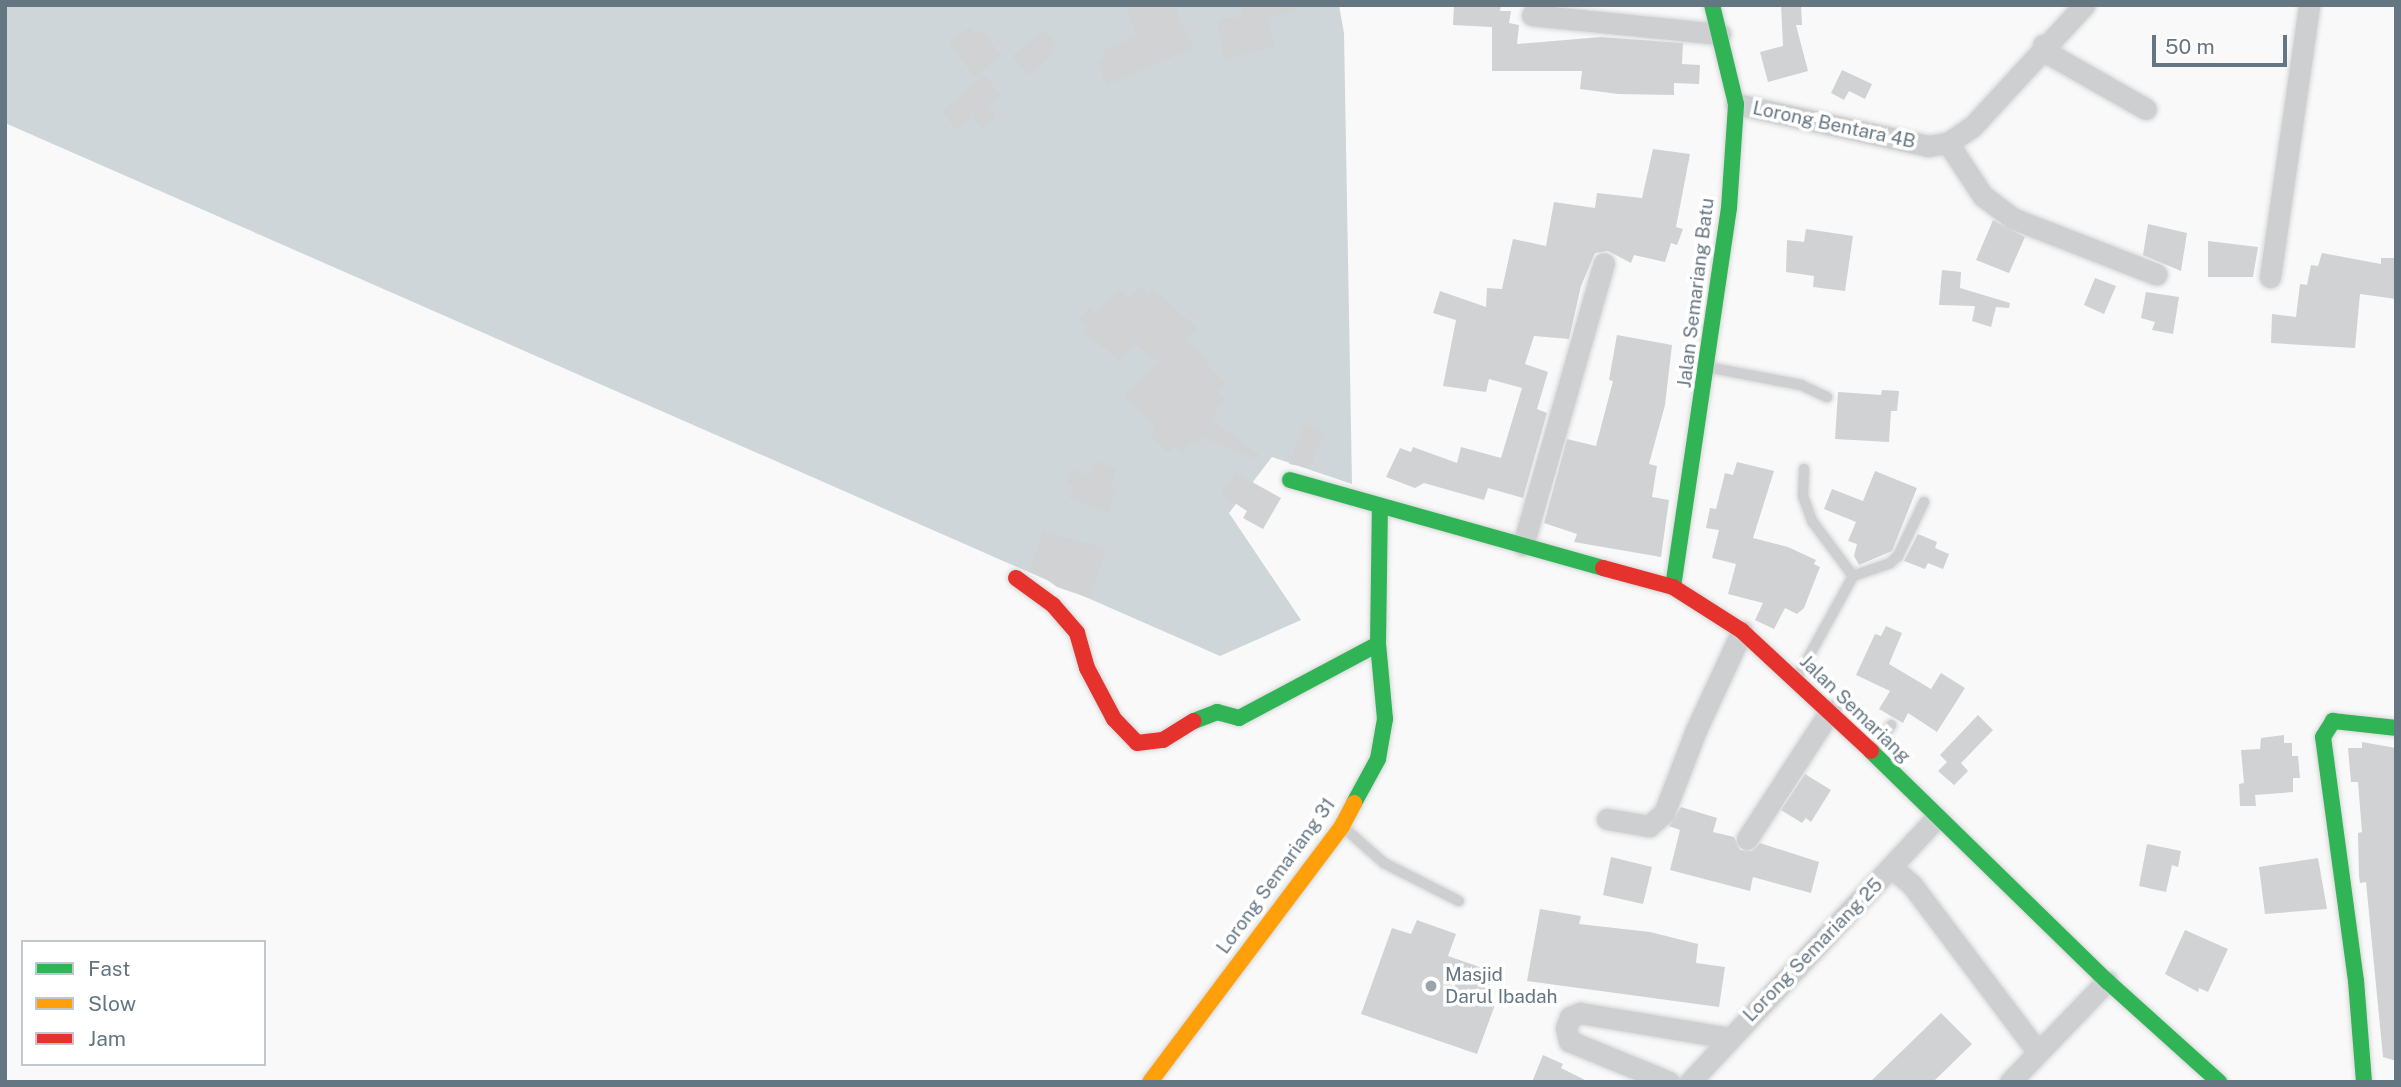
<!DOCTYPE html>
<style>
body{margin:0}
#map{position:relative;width:2401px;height:1087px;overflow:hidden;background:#f9f9f9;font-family:"Public Sans",sans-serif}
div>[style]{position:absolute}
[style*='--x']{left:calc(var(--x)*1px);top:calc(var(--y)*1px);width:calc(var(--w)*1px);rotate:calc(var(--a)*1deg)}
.water>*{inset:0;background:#ced6d9}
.building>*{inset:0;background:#d0d2d3}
.roads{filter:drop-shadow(0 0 2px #d5d6d7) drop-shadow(0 0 2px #d5d6d7)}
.lane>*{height:10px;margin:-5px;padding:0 5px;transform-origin:5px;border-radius:5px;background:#cecfd0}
.street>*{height:21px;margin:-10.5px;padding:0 10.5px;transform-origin:10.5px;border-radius:10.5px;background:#cecfd0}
.fast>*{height:16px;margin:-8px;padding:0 8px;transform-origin:8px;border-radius:8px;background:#30b455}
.slow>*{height:16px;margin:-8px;padding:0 8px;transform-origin:8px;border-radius:8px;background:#ff9f0a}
.jam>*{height:16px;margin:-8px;padding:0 8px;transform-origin:8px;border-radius:8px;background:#e5322d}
.dots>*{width:19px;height:19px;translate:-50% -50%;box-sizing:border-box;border:4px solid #fff;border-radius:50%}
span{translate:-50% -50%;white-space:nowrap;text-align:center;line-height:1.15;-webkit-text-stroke:7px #fff;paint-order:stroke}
.street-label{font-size:19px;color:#657683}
.poi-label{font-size:19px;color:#657683}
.left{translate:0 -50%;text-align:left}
.frame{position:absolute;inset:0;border:7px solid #657683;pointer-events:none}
.legend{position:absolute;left:21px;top:940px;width:245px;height:126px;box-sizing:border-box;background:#fff;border:2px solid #c1c8cd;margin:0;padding:9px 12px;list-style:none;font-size:21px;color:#657683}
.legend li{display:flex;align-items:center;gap:14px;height:35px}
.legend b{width:35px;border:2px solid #c1c8cd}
.scale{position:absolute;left:2152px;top:35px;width:135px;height:32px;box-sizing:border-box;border:4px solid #657683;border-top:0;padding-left:9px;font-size:21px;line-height:24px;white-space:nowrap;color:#657683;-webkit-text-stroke:5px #fff;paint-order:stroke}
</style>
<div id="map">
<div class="water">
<div style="clip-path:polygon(5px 5px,1339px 5px,1344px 33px,1352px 484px,1272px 457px,1229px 513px,1301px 620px,1220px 656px,5px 123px)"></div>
</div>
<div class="building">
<div style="clip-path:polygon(1125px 5px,1174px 5px,1193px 48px,1107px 85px,1097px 62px,1106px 58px,1103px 51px,1137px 35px)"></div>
<div style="clip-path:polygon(1256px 5px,1296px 5px,1297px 9px,1268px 18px,1275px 45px,1224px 60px,1218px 20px,1243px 16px,1241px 9px)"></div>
<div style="clip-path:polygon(1454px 5px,1501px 5px,1500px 11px,1511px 11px,1509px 23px,1519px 25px,1517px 44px,1601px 37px,1683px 43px,1682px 64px,1700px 65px,1699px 84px,1674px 83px,1674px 95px,1618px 94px,1580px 89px,1582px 71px,1492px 71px,1492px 27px,1453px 25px)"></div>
<div style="clip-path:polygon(1781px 5px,1801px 5px,1802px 25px,1796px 25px,1808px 71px,1768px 82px,1760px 52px,1783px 46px)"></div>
<div style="clip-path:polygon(970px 27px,975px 34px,982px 30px,1001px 56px,974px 76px,949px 43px)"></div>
<div style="clip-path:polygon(1044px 30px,1057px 44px,1048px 51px,1052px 56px,1029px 75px,1012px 56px)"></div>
<div style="clip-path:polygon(1842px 70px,1872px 84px,1865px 99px,1849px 91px,1844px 100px,1831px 93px)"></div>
<div style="clip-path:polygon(984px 75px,1001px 95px,987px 107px,996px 117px,983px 129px,972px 117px,957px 130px,942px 112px)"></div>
<div style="clip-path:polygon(1653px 149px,1690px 154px,1676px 227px,1683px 229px,1677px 245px,1671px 243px,1665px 262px,1634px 255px,1631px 263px,1608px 251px,1595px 253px,1581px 286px,1569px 339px,1534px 336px,1525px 364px,1548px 372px,1537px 409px,1547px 413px,1523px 498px,1488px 488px,1484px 500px,1424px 483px,1415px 488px,1386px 477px,1400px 448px,1411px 452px,1413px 447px,1457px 463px,1461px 447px,1501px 458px,1522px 388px,1489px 379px,1486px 392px,1443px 386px,1456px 320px,1433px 313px,1440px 291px,1486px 307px,1487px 288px,1502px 289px,1513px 239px,1546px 246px,1554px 202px,1595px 208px,1597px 193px,1642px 198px)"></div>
<div style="clip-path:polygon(1993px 220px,2025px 237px,2009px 273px,1976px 260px)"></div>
<div style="clip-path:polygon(2148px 224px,2187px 233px,2181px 271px,2143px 255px)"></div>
<div style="clip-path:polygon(1806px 229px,1853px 236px,1845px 291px,1813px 287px,1814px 276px,1786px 272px,1787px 240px,1804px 242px)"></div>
<div style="clip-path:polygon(2208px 241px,2258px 247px,2253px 277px,2208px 277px)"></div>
<div style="clip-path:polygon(2322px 253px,2381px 264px,2381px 258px,2396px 258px,2396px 299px,2360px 294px,2355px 348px,2271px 343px,2272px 314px,2296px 317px,2300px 284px,2307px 285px,2311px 265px,2318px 266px)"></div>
<div style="clip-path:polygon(1942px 270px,1961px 272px,1960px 288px,2010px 303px,2009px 308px,1996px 307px,1991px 327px,1972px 321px,1975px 306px,1939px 305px)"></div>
<div style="clip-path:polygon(2095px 278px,2116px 286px,2104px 314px,2084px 305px)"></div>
<div style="clip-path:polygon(1139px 287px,1148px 294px,1153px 289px,1197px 328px,1186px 341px,1210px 361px,1206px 366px,1226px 382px,1218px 392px,1225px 398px,1211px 420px,1259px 454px,1256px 459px,1202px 437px,1198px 446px,1192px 441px,1182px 453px,1174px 446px,1168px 452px,1150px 435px,1156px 428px,1124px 395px,1158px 362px,1134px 343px,1120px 361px,1083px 331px,1087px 327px,1079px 320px,1089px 308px,1096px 314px,1118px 289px,1129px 299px)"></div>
<div style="clip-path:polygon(2146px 292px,2179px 297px,2173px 334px,2152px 330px,2155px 322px,2141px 318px)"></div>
<div style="clip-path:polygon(1617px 335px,1672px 345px,1665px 405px,1649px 464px,1657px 466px,1652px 497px,1669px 500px,1661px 557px,1574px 542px,1577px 534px,1544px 523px,1567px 439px,1596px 446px,1613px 381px,1609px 380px)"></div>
<div style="clip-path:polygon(1882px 390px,1899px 391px,1897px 411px,1891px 411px,1889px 442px,1835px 439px,1838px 392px,1881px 395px)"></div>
<div style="clip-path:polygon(1305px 424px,1325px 432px,1310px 468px,1289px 464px)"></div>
<div style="clip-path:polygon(1095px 461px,1116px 469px,1110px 486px,1117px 488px,1107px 513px,1069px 498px,1074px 486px,1066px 483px,1072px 469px,1089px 476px)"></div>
<div style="clip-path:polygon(1737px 462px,1774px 471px,1753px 538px,1788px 547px,1816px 560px,1814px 564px,1820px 567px,1804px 608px,1797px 614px,1785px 608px,1774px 629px,1755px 620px,1763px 603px,1728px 594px,1736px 564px,1712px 558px,1719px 530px,1706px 528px,1710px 508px,1716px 509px,1725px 473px,1733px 475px)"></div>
<div style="clip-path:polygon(1875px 471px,1917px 488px,1892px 551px,1859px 565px,1854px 556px,1857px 544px,1848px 541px,1856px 522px,1824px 509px,1832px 489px,1863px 501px)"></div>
<div style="clip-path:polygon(1236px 473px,1281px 498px,1263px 529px,1243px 518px,1247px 511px,1221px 494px)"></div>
<div style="clip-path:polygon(1043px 531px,1106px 549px,1089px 598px,1057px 587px,1031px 568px)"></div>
<div style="clip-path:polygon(1918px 534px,1937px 542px,1935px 548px,1949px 554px,1943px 569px,1928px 563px,1925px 569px,1904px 561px)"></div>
<div style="clip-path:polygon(1886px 626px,1902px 633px,1889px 664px,1931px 689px,1941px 673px,1965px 688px,1937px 732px,1908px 713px,1903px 723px,1879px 709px,1890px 691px,1856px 675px,1875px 634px,1881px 636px)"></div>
<div style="clip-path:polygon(1978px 715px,1993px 730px,1961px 763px,1968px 771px,1954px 785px,1938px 771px,1947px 762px,1940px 755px)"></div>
<div style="clip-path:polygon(2284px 735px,2284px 743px,2292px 743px,2292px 756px,2298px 756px,2300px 778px,2293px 778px,2293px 792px,2255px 795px,2256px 806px,2240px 806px,2239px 784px,2244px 783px,2241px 750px,2260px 749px,2261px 738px)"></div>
<div style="clip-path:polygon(2362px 742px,2396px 748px,2396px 1061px,2383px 1057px,2366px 882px,2360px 883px,2359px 876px,2358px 833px,2362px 832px,2358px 782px,2351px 782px,2348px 748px,2362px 748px)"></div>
<div style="clip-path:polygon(1805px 774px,1831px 790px,1811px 822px,1806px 818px,1802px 823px,1781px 810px)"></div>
<div style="clip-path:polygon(1681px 807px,1717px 818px,1713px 832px,1734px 837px,1740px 850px,1752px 851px,1760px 843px,1819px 862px,1811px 893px,1753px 877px,1750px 891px,1670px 870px,1680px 830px,1669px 826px)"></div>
<div style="clip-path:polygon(2147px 844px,2181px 851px,2178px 867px,2172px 865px,2166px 892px,2139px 886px)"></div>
<div style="clip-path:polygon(1611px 857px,1652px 867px,1643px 904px,1603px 895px)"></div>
<div style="clip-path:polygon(2318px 858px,2327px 909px,2265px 914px,2259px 867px)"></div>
<div style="clip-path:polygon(1540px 909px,1581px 916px,1579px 924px,1650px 932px,1698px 944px,1696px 963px,1725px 967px,1719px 1007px,1527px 981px)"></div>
<div style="clip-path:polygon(1417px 920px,1456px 934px,1448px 956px,1494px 972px,1485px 999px,1496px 1002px,1477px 1054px,1361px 1014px,1392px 928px,1411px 934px)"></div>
<div style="clip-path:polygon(2185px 930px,2228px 949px,2208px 992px,2199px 988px,2198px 992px,2165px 974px)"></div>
<div style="clip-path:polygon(1941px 1013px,1972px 1044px,1933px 1082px,1870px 1082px)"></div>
<div style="clip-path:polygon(1543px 1055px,1563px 1064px,1561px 1068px,1589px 1082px,1532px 1082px)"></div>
</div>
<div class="roads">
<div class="lane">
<div style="--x:1707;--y:367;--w:96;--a:10.8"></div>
<div style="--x:1801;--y:385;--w:29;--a:25"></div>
<div style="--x:1804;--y:469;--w:27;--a:92"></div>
<div style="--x:1803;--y:496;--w:27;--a:70"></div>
<div style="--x:1812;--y:521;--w:69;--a:53.3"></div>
<div style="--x:1797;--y:678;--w:116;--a:-61.2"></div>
<div style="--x:1853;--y:576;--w:39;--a:-19"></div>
<div style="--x:1890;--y:563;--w:11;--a:-41"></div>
<div style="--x:1898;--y:556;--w:60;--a:-64.3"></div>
<div style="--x:1873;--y:750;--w:31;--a:-54"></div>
<div style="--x:1342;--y:826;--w:56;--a:41.4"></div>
<div style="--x:1384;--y:863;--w:84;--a:26.9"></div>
</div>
<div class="street">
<div style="--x:1532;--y:15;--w:189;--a:5.8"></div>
<div style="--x:2043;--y:45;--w:13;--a:51"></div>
<div style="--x:2051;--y:55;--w:109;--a:29.6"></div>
<div style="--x:1736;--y:104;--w:197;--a:12.3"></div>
<div style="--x:1928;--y:146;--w:20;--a:-9"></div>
<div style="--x:1948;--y:143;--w:29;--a:-34"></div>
<div style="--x:1972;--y:127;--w:166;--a:-47.4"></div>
<div style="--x:1948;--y:143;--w:64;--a:56.6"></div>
<div style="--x:1983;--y:196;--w:36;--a:37"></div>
<div style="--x:2012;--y:218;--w:155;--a:21.3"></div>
<div style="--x:2270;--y:277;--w:275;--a:-81.8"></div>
<div style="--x:1523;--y:545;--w:293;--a:-74"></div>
<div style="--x:1607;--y:819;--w:43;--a:9.5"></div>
<div style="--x:1649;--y:826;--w:20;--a:-41"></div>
<div style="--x:1664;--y:813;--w:89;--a:-68.9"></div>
<div style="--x:1696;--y:730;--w:109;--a:-65.1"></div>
<div style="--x:1747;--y:839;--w:153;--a:-57"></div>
<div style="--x:1892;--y:868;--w:26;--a:40"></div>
<div style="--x:1912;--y:885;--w:209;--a:53"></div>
<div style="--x:1669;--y:1082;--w:108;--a:-157.7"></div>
<div style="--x:1569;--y:1041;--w:13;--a:-103"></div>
<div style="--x:1566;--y:1028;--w:12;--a:-70"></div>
<div style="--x:1570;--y:1017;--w:11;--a:-22"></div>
<div style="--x:1580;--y:1013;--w:151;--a:9.5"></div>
<div style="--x:1690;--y:1082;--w:361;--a:-47"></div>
<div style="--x:2010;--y:1082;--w:140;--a:-46.2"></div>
</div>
<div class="fast">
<div style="--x:1290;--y:480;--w:325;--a:15.7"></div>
<div style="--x:1673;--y:587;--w:383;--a:-81.6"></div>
<div style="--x:1729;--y:208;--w:104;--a:-86.1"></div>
<div style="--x:1736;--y:104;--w:102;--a:-103.6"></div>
<div style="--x:1194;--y:721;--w:25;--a:-21"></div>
<div style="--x:1217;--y:712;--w:23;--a:15"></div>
<div style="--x:1239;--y:718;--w:157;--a:-28"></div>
<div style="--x:1871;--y:751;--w:330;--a:44.3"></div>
<div style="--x:2107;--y:981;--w:151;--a:42"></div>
<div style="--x:1354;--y:803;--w:50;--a:-61.4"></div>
<div style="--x:1378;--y:759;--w:41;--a:-80.1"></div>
<div style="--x:1385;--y:719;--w:75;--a:-95.3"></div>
<div style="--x:1378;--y:644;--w:137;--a:-89.2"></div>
<div style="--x:2364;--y:1082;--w:101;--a:-94.5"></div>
<div style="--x:2356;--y:981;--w:246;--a:-97.7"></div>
<div style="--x:2323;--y:737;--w:19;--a:-58"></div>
<div style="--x:2333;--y:721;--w:63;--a:6.3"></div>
</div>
<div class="slow">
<div style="--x:1150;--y:1082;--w:320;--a:-53.1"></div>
<div style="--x:1342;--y:826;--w:26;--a:-62"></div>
</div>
<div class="jam">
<div style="--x:1603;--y:568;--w:73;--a:15.2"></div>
<div style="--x:1673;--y:587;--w:82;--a:32.5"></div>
<div style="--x:1742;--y:631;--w:176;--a:42.9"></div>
<div style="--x:1016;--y:578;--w:46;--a:36.1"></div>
<div style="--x:1053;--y:605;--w:37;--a:49"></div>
<div style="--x:1077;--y:633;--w:36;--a:74"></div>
<div style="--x:1087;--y:668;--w:58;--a:62.1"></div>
<div style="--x:1114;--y:719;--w:33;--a:46"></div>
<div style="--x:1137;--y:743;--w:26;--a:-7"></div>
<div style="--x:1163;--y:740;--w:36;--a:-32"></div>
</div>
</div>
<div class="dots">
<div style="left:1431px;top:986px;background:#99a4ac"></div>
</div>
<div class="street-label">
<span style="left:1834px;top:125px;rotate:12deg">Lorong Bentara 4B</span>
<span style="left:1696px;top:293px;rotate:-83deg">Jalan Semariang Batu</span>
<span style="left:1855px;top:709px;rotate:44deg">Jalan Semariang</span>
<span style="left:1276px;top:876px;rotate:-54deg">Lorong Semariang 31</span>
<span style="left:1813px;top:950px;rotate:-46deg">Lorong Semariang 25</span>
</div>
<div class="poi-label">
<span class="left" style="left:1445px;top:986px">Masjid<br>Darul Ibadah</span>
</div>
<div class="frame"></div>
<ul class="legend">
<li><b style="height:9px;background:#30b455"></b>Fast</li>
<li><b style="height:9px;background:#ff9f0a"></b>Slow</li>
<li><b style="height:9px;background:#e5322d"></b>Jam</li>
</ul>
<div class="scale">50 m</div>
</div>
